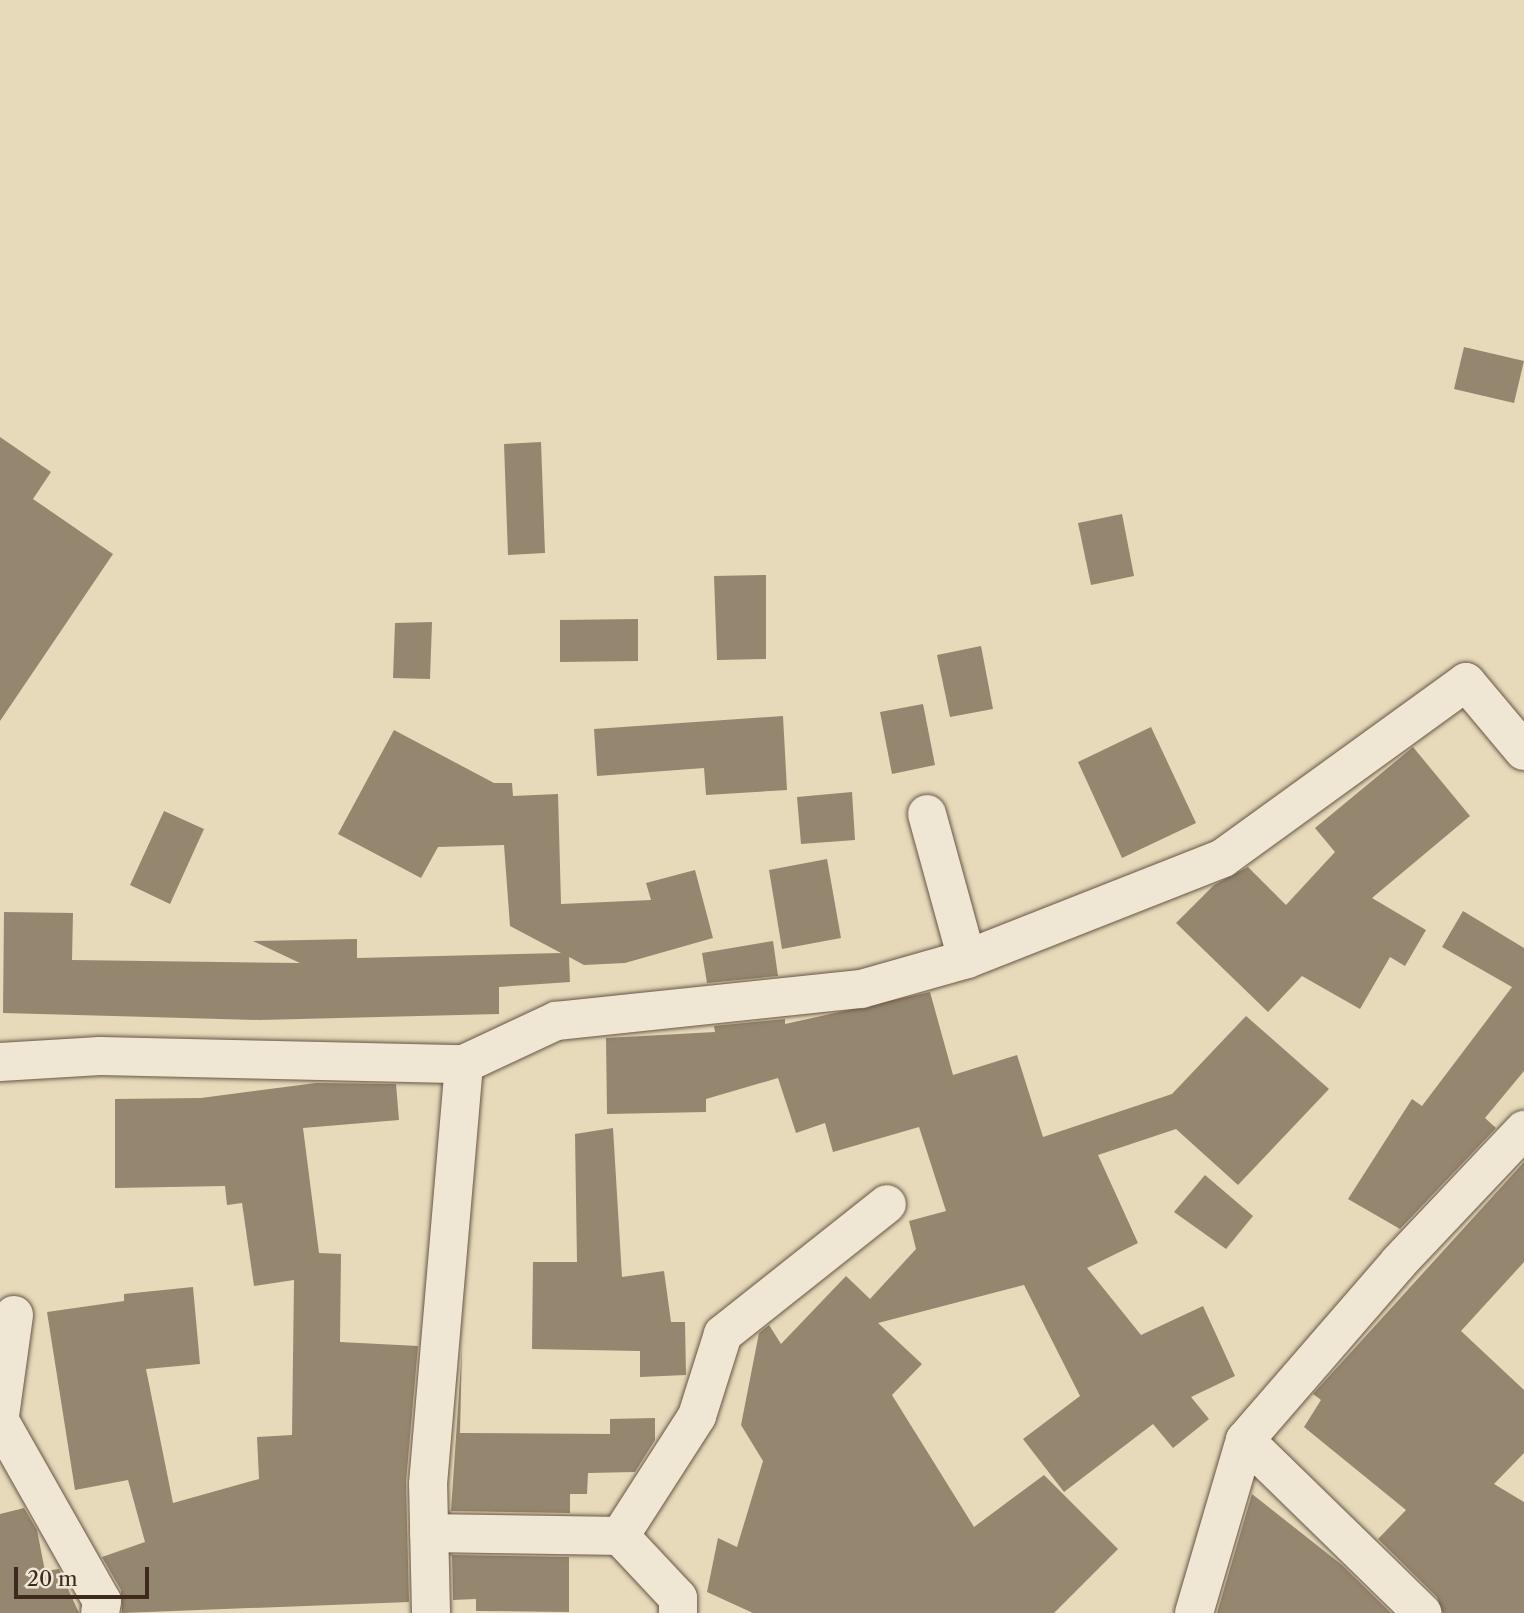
<!DOCTYPE html>
<style>
body{margin:0}
#map{position:relative;width:1524px;height:1613px;overflow:hidden;background:#e6dabb;font-family:"Libre Caslon Text",serif}
div>[style]{position:absolute}
[style*='--x']{left:calc(var(--x)*1px);top:calc(var(--y)*1px);width:calc(var(--w)*1px);rotate:calc(var(--a)*1deg)}
.building>*{inset:0;background:#95866f}
.roads{filter:drop-shadow(0 0 2px #685644) drop-shadow(0 0 2px #685644)}
.minor>*{height:38px;margin:-19px;padding:0 19px;transform-origin:19px;border-radius:19px;background:#efe7d3}
span{translate:-50% -50%;white-space:nowrap;text-align:center;line-height:1.15;-webkit-text-stroke:5px #efe7d3;paint-order:stroke}
.scale{position:absolute;left:14px;top:1567px;width:135px;height:32px;box-sizing:border-box;border:4px solid #3e2a1d;border-top:0;padding-left:9px;font-size:21px;line-height:24px;white-space:nowrap;color:#3e2a1d;-webkit-text-stroke:5px #efe7d3;paint-order:stroke}
</style>
<div id="map">
<div class="building">
<div style="clip-path:polygon(1464px 347px,1524px 361px,1514px 403px,1454px 389px)"></div>
<div style="clip-path:polygon(0 437px,51px 472px,33px 499px,113px 554px,0 721px)"></div>
<div style="clip-path:polygon(541px 442px,545px 553px,508px 555px,504px 444px)"></div>
<div style="clip-path:polygon(1122px 514px,1134px 576px,1091px 585px,1078px 523px)"></div>
<div style="clip-path:polygon(766px 575px,766px 659px,717px 660px,714px 576px)"></div>
<div style="clip-path:polygon(638px 619px,638px 661px,560px 662px,560px 620px)"></div>
<div style="clip-path:polygon(432px 622px,430px 679px,393px 678px,395px 623px)"></div>
<div style="clip-path:polygon(981px 646px,993px 709px,950px 717px,937px 655px)"></div>
<div style="clip-path:polygon(923px 704px,935px 765px,892px 774px,880px 712px)"></div>
<div style="clip-path:polygon(783px 716px,787px 790px,706px 795px,704px 768px,597px 776px,594px 729px)"></div>
<div style="clip-path:polygon(1151px 727px,1196px 823px,1122px 858px,1078px 762px)"></div>
<div style="clip-path:polygon(394px 730px,494px 783px,512px 783px,513px 796px,558px 794px,561px 904px,651px 900px,646px 883px,695px 870px,713px 938px,625px 963px,584px 965px,569px 957px,570px 982px,499px 987px,499px 1014px,260px 1020px,3px 1013px,4px 912px,73px 913px,72px 960px,300px 963px,253px 941px,357px 939px,357px 958px,561px 953px,510px 926px,504px 845px,438px 847px,421px 878px,338px 834px)"></div>
<div style="clip-path:polygon(1413px 747px,1470px 816px,1372px 898px,1426px 930px,1405px 966px,1390px 957px,1360px 1009px,1302px 976px,1268px 1012px,1176px 923px,1214px 885px,1248px 867px,1286px 905px,1335px 852px,1315px 828px)"></div>
<div style="clip-path:polygon(852px 792px,855px 840px,801px 844px,797px 797px)"></div>
<div style="clip-path:polygon(164px 811px,204px 829px,170px 904px,130px 885px)"></div>
<div style="clip-path:polygon(827px 859px,841px 938px,782px 949px,769px 870px)"></div>
<div style="clip-path:polygon(1463px 911px,1524px 948px,1524px 1071px,1485px 1118px,1496px 1128px,1400px 1229px,1348px 1199px,1412px 1099px,1422px 1106px,1512px 987px,1442px 947px)"></div>
<div style="clip-path:polygon(773px 941px,778px 976px,707px 983px,702px 953px)"></div>
<div style="clip-path:polygon(930px 992px,953px 1075px,1017px 1055px,1043px 1137px,1172px 1094px,1246px 1016px,1329px 1089px,1238px 1185px,1176px 1129px,1098px 1155px,1138px 1243px,1087px 1268px,1141px 1335px,1203px 1306px,1235px 1376px,1191px 1397px,1209px 1419px,1173px 1448px,1153px 1424px,1064px 1492px,1023px 1439px,1080px 1396px,1024px 1285px,878px 1323px,922px 1364px,892px 1395px,974px 1527px,1044px 1475px,1118px 1549px,1054px 1613px,753px 1613px,707px 1592px,718px 1538px,737px 1547px,763px 1461px,741px 1425px,759px 1333px,769px 1325px,781px 1344px,846px 1276px,870px 1299px,916px 1249px,909px 1221px,946px 1211px,919px 1127px,833px 1152px,825px 1123px,796px 1133px,778px 1078px,706px 1099px,706px 1112px,607px 1114px,606px 1038px,715px 1032px,714px 1026px,785px 1019px,785px 1024px)"></div>
<div style="clip-path:polygon(316px 1083px,396px 1084px,399px 1120px,303px 1128px,319px 1253px,341px 1254px,340px 1342px,418px 1346px,406px 1482px,409px 1602px,122px 1613px,121px 1590px,102px 1557px,145px 1542px,128px 1480px,75px 1490px,47px 1312px,124px 1301px,124px 1294px,193px 1287px,200px 1364px,146px 1369px,173px 1503px,259px 1479px,257px 1437px,292px 1435px,294px 1280px,254px 1286px,242px 1203px,227px 1205px,225px 1186px,115px 1188px,115px 1099px,201px 1098px)"></div>
<div style="clip-path:polygon(613px 1128px,622px 1277px,664px 1271px,671px 1322px,685px 1322px,686px 1375px,640px 1377px,640px 1351px,532px 1349px,533px 1262px,577px 1262px,575px 1134px)"></div>
<div style="clip-path:polygon(1524px 1162px,1524px 1262px,1461px 1331px,1524px 1390px,1524px 1453px,1494px 1484px,1524px 1502px,1524px 1613px,1443px 1613px,1437px 1597px,1378px 1539px,1406px 1510px,1304px 1427px,1321px 1400px,1313px 1394px)"></div>
<div style="clip-path:polygon(1205px 1175px,1253px 1216px,1226px 1249px,1174px 1212px)"></div>
<div style="clip-path:polygon(462px 1348px,460px 1433px,610px 1434px,610px 1419px,655px 1418px,655px 1440px,635px 1472px,588px 1473px,587px 1494px,570px 1494px,570px 1513px,451px 1511px)"></div>
<div style="clip-path:polygon(1252px 1494px,1342px 1565px,1391px 1613px,1217px 1613px)"></div>
<div style="clip-path:polygon(24px 1508px,37px 1530px,45px 1571px,59px 1569px,79px 1613px,0 1613px,0 1514px)"></div>
<div style="clip-path:polygon(452px 1555px,569px 1557px,569px 1612px,476px 1611px,476px 1599px,453px 1600px)"></div>
</div>
<div class="roads">
<div class="minor">
<div style="--x:927;--y:814;--w:150;--a:74.6"></div>
<div style="--x:0;--y:1062;--w:100;--a:-3.4"></div>
<div style="--x:100;--y:1056;--w:364;--a:1.3"></div>
<div style="--x:464;--y:1064;--w:102;--a:-25.1"></div>
<div style="--x:556;--y:1021;--w:307;--a:-6"></div>
<div style="--x:861;--y:989;--w:110;--a:-15.8"></div>
<div style="--x:967;--y:959;--w:275;--a:-21.5"></div>
<div style="--x:1223;--y:858;--w:300;--a:-35.9"></div>
<div style="--x:1466;--y:682;--w:90;--a:50"></div>
<div style="--x:0;--y:1416;--w:102;--a:-82.1"></div>
<div style="--x:0;--y:1421;--w:207;--a:60.5"></div>
<div style="--x:102;--y:1601;--w:12;--a:99"></div>
<div style="--x:1245;--y:1440;--w:248;--a:44.3"></div>
<div style="--x:429;--y:1533;--w:191;--a:0.9"></div>
<div style="--x:620;--y:1536;--w:85;--a:46.9"></div>
<div style="--x:678;--y:1598;--w:15;--a:90"></div>
<div style="--x:620;--y:1536;--w:143;--a:-57.3"></div>
<div style="--x:697;--y:1416;--w:86;--a:-72.4"></div>
<div style="--x:723;--y:1334;--w:209;--a:-38.4"></div>
<div style="--x:431;--y:1613;--w:129;--a:-91.3"></div>
<div style="--x:428;--y:1484;--w:422;--a:-85.1"></div>
<div style="--x:1194;--y:1613;--w:180;--a:-73.6"></div>
<div style="--x:1245;--y:1440;--w:235;--a:-49.1"></div>
<div style="--x:1399;--y:1262;--w:182;--a:-46.6"></div>
</div>
</div>
<div class="scale">20 m</div>
</div>
